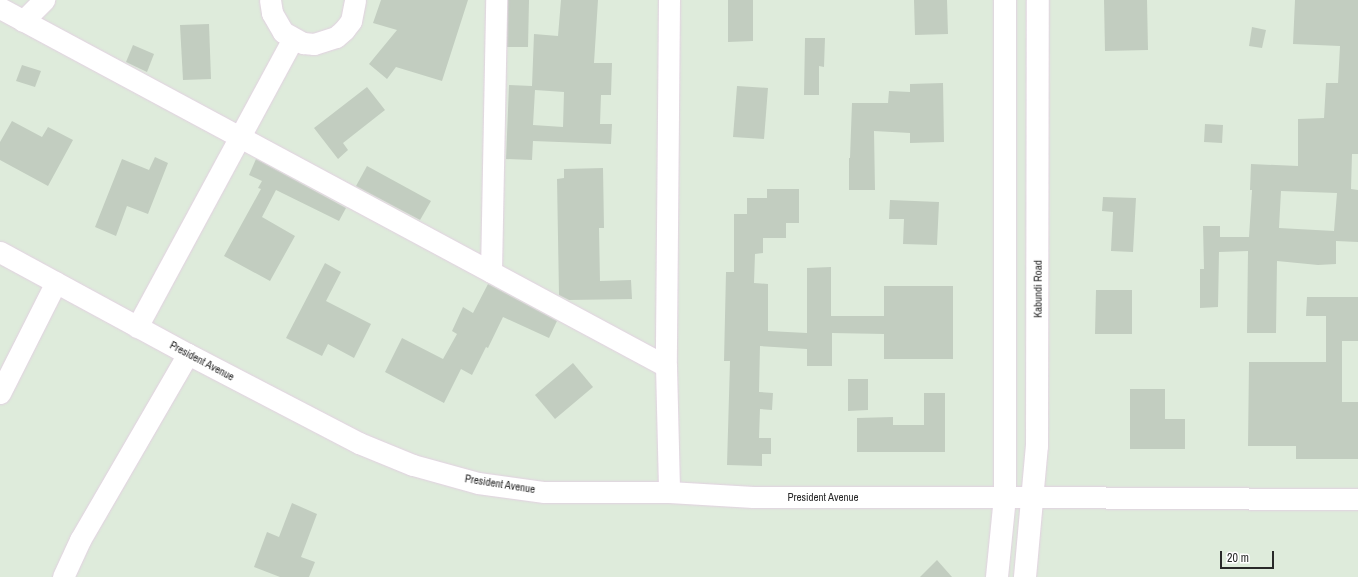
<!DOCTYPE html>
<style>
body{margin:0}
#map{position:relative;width:1358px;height:577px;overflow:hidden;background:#deebdb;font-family:"Archivo Narrow",sans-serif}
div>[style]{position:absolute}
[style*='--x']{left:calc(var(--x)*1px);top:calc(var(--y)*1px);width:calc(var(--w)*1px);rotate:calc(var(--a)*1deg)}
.building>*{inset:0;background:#c2cdc0}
.roads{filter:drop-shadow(0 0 1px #e2d0e1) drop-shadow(0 0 1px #e2d0e1)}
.minor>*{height:21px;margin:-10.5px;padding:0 10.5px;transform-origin:10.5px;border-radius:10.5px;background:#fff}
.tertiary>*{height:22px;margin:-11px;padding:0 11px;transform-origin:11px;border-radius:11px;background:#fff}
span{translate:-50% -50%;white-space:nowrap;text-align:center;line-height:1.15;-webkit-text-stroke:3.5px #fff;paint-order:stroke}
.street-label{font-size:11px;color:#292929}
.scale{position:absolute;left:1220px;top:551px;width:54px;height:18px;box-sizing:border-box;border:2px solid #292929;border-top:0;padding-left:5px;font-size:12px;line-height:14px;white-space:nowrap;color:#292929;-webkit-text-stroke:3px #fff;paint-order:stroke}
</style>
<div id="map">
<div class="building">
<div style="clip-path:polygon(381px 0,468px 0,442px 81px,396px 67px,387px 79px,369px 64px,397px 30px,373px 23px)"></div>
<div style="clip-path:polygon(508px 0,529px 0,528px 47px,507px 47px)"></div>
<div style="clip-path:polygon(evenodd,561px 0,598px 0,594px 63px,612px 63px,611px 95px,601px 95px,600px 124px,612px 124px,611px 144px,533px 141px,532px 160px,506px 159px,509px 85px,532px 86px,534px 34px,558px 36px,561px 0,535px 90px,564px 92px,563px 127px,533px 125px,535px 90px)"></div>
<div style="clip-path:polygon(728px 0,753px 0,753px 41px,728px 42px)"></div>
<div style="clip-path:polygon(914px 0,947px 0,948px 34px,915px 35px)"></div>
<div style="clip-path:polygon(1104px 0,1147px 0,1148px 50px,1105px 51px)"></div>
<div style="clip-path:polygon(evenodd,1295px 0,1358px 0,1358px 154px,1352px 154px,1351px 189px,1358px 190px,1358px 242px,1336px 241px,1336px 264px,1318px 265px,1277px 261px,1276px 333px,1247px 333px,1248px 251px,1219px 252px,1218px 307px,1200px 308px,1200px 269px,1204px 269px,1203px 226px,1220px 226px,1220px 237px,1249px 237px,1252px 190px,1250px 190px,1251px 164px,1298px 166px,1298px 119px,1324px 118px,1326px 83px,1338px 83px,1340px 46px,1293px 44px,1295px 0,1281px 191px,1337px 193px,1334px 231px,1279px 228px,1281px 191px)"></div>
<div style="clip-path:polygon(209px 24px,211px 79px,183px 80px,180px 25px)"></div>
<div style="clip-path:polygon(1252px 27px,1266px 30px,1262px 48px,1249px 46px)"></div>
<div style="clip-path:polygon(805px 38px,825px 38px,824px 67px,819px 66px,819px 95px,804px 95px)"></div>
<div style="clip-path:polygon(133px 45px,154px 54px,147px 72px,126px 62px)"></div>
<div style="clip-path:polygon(22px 65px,41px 71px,35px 87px,16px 81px)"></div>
<div style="clip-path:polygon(943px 83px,944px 142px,910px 143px,910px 133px,874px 131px,875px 190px,849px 190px,849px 158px,850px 158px,852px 103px,888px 103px,889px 91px,910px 92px,910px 84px)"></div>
<div style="clip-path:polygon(737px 86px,768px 88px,764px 139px,733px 137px)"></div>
<div style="clip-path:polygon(367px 87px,385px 110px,343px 143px,348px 150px,338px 159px,314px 128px)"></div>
<div style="clip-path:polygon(12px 121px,42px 137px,48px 127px,73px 140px,48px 186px,0 160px,0 142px)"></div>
<div style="clip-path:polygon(1205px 124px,1223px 125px,1222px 143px,1204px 142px)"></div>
<div style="clip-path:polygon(155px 157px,168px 163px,148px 214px,127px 206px,116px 236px,95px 227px,122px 159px,149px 170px)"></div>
<div style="clip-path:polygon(256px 159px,346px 208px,339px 221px,276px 190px,262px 217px,295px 236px,270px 281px,224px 256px,261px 189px,258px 188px,262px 181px,249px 175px)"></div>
<div style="clip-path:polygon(367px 166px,431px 201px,420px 220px,356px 186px)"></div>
<div style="clip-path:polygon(603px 168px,604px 228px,599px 228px,600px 281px,631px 280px,632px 299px,569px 300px,559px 295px,557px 179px,564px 178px,564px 169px)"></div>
<div style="clip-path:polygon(767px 189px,799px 189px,799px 223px,786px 223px,786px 238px,763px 238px,763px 253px,755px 254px,754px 283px,768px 284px,768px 331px,807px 333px,807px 268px,831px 267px,831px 316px,884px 316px,884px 286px,953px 286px,953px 359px,884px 359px,884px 334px,832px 333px,832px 366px,807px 366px,807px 349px,760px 346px,759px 392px,773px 393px,772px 410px,760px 409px,759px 438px,771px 438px,771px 454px,762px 454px,762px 466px,727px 465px,730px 361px,724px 361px,726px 272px,734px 272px,734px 214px,747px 214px,747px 198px,767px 198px)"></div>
<div style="clip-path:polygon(1103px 197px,1136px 198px,1133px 252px,1111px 251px,1113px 212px,1102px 211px)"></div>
<div style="clip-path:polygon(890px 200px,939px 202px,937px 245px,903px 244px,904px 219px,889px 219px)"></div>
<div style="clip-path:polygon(325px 263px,341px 272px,326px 301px,371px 324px,354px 358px,328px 344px,322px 356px,286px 338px)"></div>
<div style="clip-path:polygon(488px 284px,557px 321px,549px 338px,503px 317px,488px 348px,486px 347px,472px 375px,461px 369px,444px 403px,385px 372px,402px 338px,443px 359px,457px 334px,452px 331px,463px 307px,473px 313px)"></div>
<div style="clip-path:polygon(1096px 290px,1132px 290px,1132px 334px,1095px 334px)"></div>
<div style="clip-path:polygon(1307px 297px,1358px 297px,1358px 341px,1342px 341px,1342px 402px,1358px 402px,1358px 459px,1296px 459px,1296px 446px,1248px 446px,1249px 362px,1326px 362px,1326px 316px,1306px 316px)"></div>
<div style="clip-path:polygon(573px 363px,593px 387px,555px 419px,535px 395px)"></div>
<div style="clip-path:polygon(848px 379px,868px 379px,868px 410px,848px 411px)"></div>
<div style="clip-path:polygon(1130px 389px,1165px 389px,1165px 419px,1185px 419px,1185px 449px,1130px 449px)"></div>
<div style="clip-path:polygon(924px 393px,945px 393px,945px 452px,857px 452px,857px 418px,893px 417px,893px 425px,924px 425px)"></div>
<div style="clip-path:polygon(292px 503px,317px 514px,301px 557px,315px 562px,309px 577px,280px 577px,254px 567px,267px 532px,279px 537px)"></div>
<div style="clip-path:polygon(937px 560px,952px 577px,920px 577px)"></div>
</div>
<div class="roads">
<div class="minor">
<div style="--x:270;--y:0;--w:13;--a:81"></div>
<div style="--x:272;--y:13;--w:22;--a:60"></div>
<div style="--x:283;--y:32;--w:23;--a:29"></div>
<div style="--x:303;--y:43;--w:11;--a:5"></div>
<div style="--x:314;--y:44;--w:23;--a:-18"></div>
<div style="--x:336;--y:37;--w:11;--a:-41"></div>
<div style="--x:344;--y:30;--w:11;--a:-52"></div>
<div style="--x:351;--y:21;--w:21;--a:-79"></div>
<div style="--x:669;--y:0;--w:366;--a:90.5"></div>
<div style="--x:666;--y:366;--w:126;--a:88.6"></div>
<div style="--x:0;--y:8;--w:756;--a:28.26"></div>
<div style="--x:23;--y:21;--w:30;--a:-45"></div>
<div style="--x:0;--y:252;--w:214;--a:28.5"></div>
<div style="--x:188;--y:354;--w:193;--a:27.5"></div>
<div style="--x:359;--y:443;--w:58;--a:22.2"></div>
<div style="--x:413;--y:465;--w:67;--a:15.5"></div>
<div style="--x:478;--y:483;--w:67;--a:7.8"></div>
<div style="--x:544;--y:492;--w:125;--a:0"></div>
<div style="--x:669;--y:492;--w:84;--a:3.4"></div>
<div style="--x:753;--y:497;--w:280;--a:0"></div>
<div style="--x:1033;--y:497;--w:325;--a:0.4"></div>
<div style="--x:491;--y:272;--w:272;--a:-88.9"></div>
<div style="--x:137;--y:327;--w:328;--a:-61.6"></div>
<div style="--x:0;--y:393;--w:124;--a:-63.2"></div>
<div style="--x:63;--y:577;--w:41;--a:-65.3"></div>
<div style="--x:80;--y:540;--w:215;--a:-59.9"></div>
</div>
<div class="tertiary">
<div style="--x:997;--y:577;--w:80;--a:-84.3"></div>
<div style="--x:1005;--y:497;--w:497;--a:-90"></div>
<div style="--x:1025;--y:577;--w:132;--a:-84.8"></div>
<div style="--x:1037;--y:446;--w:446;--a:-89.9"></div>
</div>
</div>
<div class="street-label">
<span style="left:1038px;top:289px;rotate:-90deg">Kabundi Road</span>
<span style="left:202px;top:361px;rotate:28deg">President Avenue</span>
<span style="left:500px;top:484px;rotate:9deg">President Avenue</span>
<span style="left:823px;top:497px">President Avenue</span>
</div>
<div class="scale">20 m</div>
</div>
